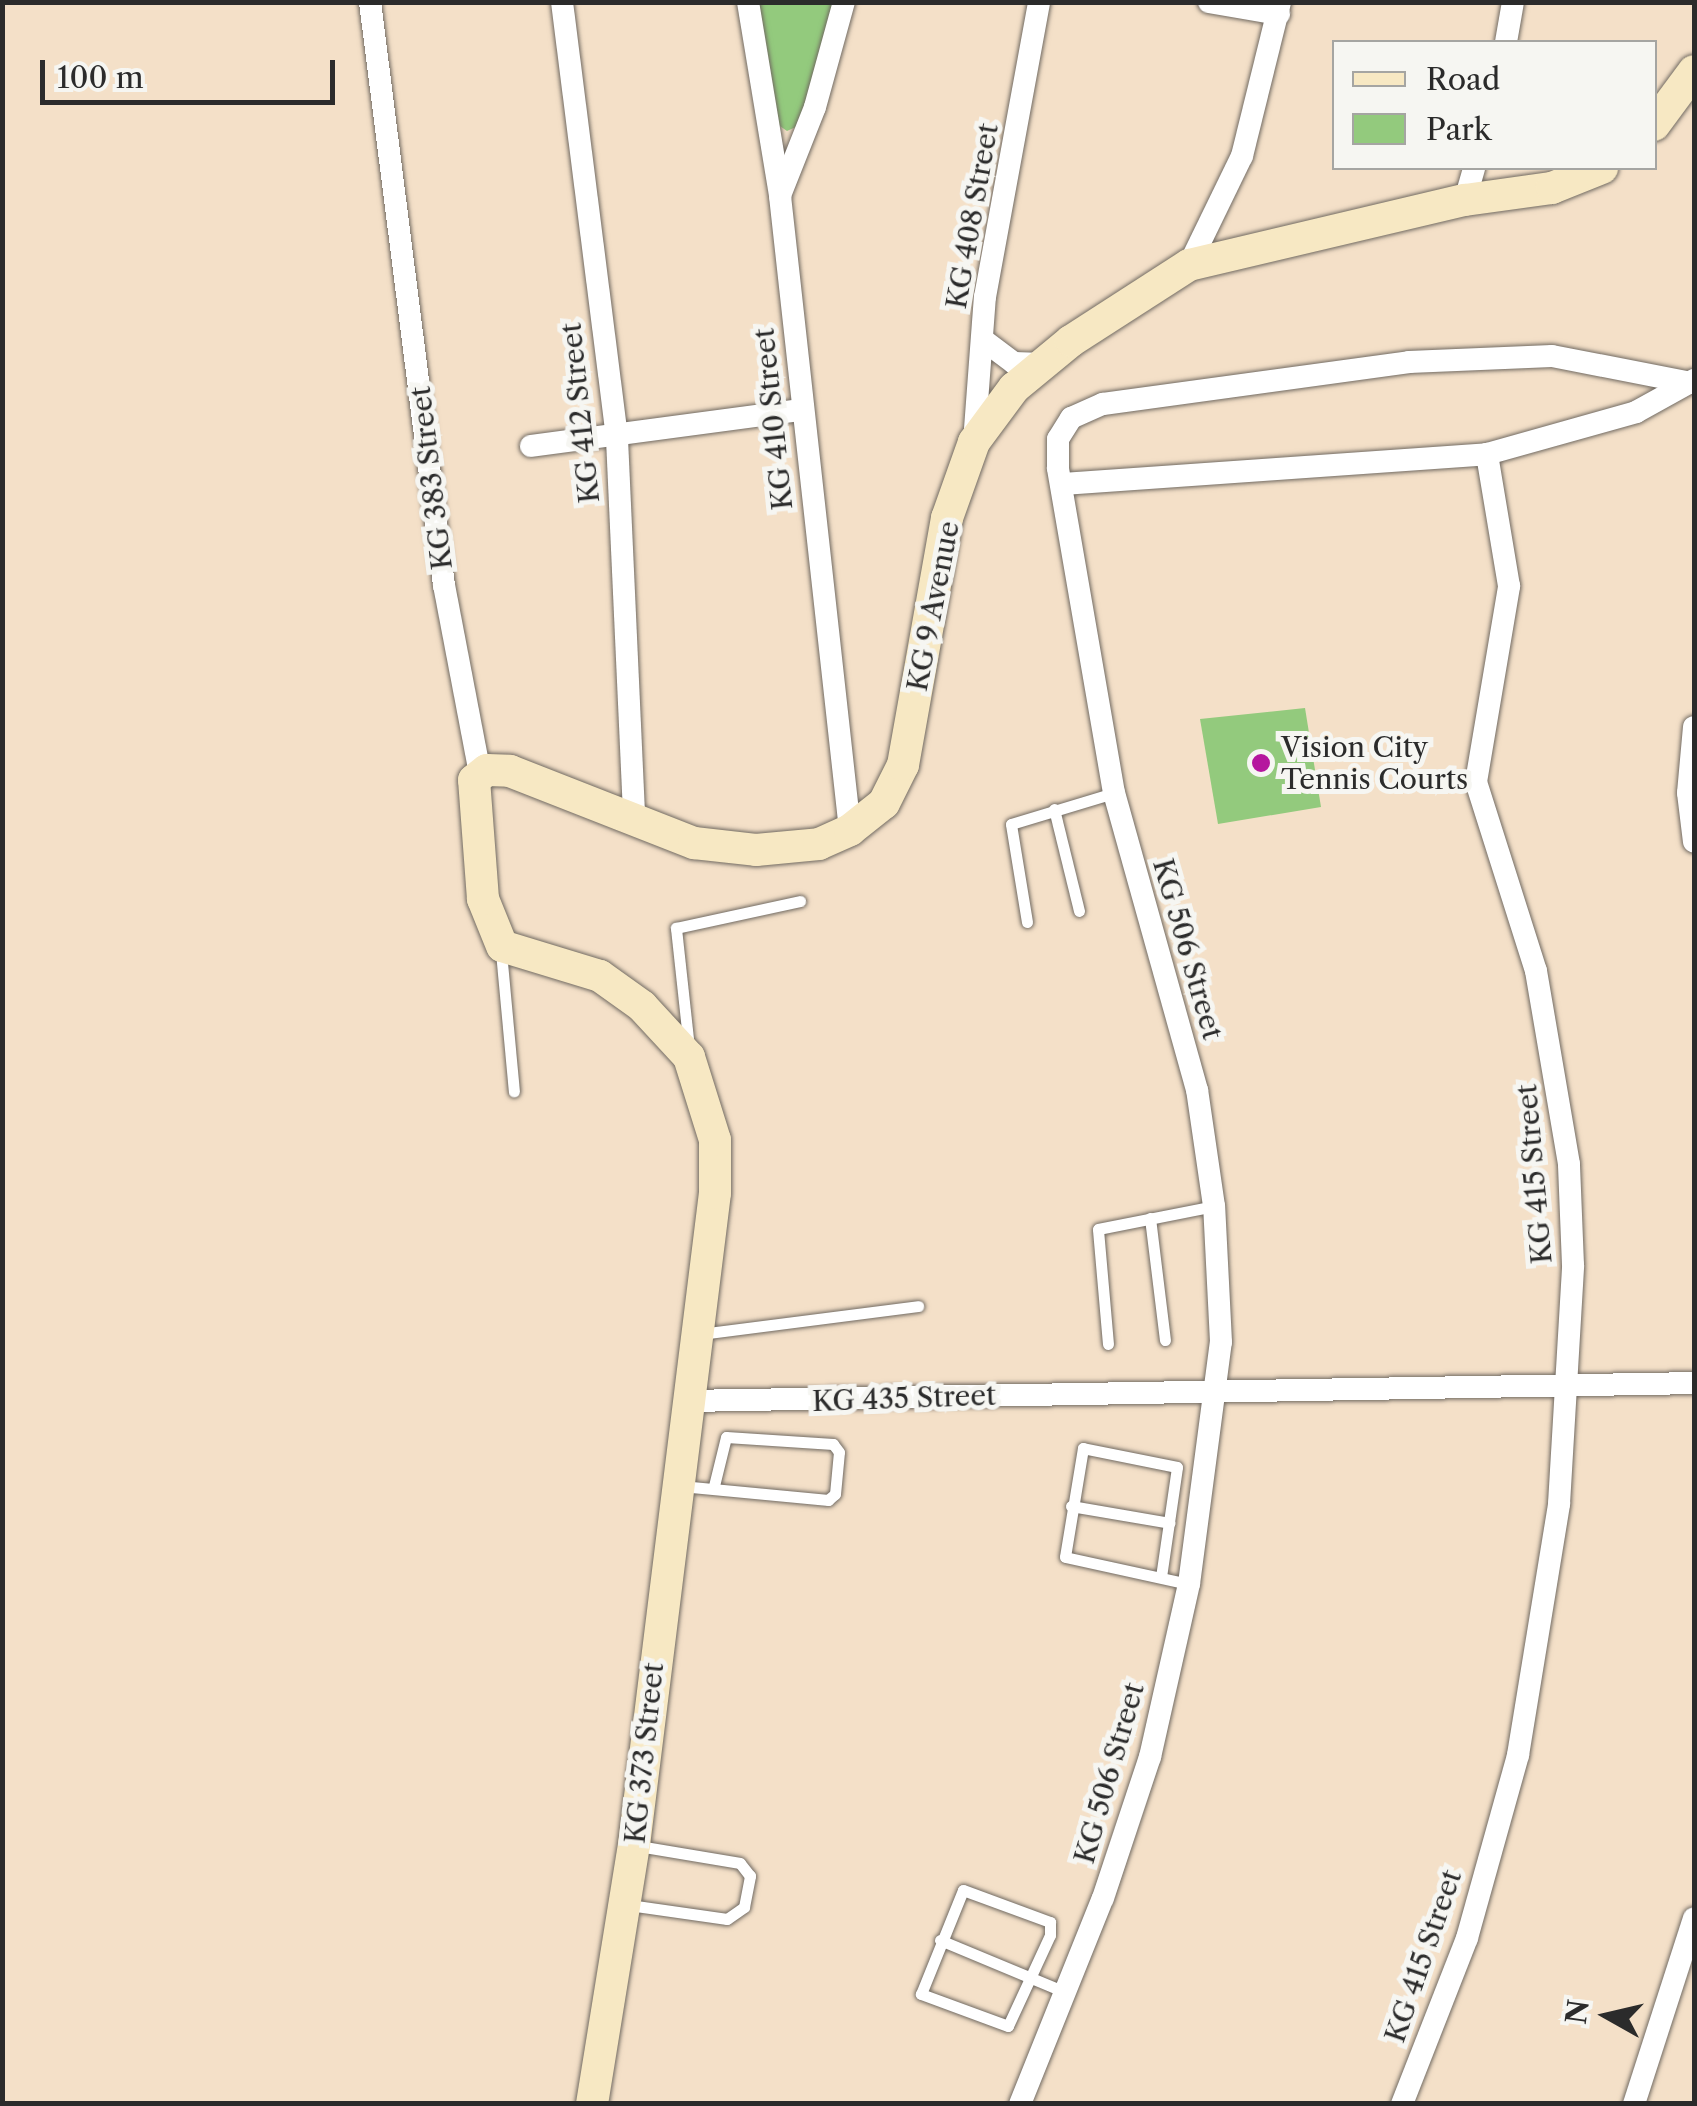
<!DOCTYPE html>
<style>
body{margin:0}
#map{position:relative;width:1697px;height:2106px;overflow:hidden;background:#f4e0c8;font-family:"Libre Caslon Text",serif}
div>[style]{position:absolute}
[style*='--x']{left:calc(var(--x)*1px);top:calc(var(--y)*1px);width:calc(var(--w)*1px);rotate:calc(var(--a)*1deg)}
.green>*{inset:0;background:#93ca7d}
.roads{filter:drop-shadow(0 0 2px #716a62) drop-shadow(0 0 2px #716a62)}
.lane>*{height:11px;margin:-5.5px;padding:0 5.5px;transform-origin:5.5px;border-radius:5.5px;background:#fff}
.street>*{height:22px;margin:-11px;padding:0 11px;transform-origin:11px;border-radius:11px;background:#fff}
.secondary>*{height:32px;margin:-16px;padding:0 16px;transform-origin:16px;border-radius:16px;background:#f7e8c3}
.dots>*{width:28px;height:28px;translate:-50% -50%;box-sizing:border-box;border:5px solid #f6f6f2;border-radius:50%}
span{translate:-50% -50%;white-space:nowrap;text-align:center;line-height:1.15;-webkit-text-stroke:10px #f6f6f2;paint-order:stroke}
.street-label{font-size:28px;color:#2b2b2b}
.poi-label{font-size:28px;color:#2b2b2b}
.left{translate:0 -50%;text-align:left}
.frame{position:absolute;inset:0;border:5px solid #2b2b2b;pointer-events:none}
.legend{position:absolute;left:1332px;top:40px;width:325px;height:130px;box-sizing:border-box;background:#f6f6f2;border:2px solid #a5a5a2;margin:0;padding:12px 18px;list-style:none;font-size:30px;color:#2b2b2b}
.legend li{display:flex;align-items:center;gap:20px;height:50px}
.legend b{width:50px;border:2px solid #a5a5a2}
.north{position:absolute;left:1557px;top:1966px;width:100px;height:100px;-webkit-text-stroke:8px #f6f6f2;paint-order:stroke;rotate:278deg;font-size:28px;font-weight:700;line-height:40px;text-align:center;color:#2b2b2b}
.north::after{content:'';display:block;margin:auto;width:35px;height:45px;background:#2b2b2b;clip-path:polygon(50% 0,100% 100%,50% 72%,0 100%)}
.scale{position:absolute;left:40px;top:60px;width:295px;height:45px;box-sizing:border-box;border:5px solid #2b2b2b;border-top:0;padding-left:12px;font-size:30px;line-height:35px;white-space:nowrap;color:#2b2b2b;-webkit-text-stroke:8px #f6f6f2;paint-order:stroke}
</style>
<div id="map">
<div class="green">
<div style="clip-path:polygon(755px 3px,839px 3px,798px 126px,787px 131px,777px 124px)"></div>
<div style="clip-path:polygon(1305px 708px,1321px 807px,1218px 824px,1200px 719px)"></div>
</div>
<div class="roads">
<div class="lane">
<div style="--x:1054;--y:809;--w:105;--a:76.2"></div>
<div style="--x:1027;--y:922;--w:99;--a:-99.3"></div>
<div style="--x:1011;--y:824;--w:108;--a:-16.8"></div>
<div style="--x:501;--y:952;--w:140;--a:84.7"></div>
<div style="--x:689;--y:1048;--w:121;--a:-96.2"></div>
<div style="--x:676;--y:928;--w:127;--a:-12.3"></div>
<div style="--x:1150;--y:1218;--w:123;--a:83"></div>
<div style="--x:700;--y:1334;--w:220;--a:-7.3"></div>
<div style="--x:1108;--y:1344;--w:115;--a:-95"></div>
<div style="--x:1098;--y:1229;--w:118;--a:-11.2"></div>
<div style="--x:681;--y:1486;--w:148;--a:5.4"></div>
<div style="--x:828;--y:1500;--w:9;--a:-41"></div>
<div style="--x:835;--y:1494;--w:42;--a:-84.6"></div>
<div style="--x:839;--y:1452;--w:10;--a:-127"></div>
<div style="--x:833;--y:1444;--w:107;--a:-176.3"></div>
<div style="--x:726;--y:1437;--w:50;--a:103.8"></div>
<div style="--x:1071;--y:1506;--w:100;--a:9.7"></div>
<div style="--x:1161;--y:1577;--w:111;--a:-81.7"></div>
<div style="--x:1177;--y:1467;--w:96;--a:-168.6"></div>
<div style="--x:1083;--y:1448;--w:110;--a:99.4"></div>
<div style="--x:1065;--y:1557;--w:127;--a:12.3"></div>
<div style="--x:963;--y:1890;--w:93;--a:20.2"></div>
<div style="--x:1050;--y:1922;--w:13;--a:90"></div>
<div style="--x:1050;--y:1935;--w:100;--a:114.8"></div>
<div style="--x:1008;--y:2026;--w:93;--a:-159.8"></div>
<div style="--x:921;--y:1994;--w:112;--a:-68"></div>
<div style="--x:629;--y:1905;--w:99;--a:8.1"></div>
<div style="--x:727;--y:1919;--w:21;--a:-35"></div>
<div style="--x:744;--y:1907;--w:32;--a:-79"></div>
<div style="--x:750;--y:1876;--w:16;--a:-128"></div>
<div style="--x:740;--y:1863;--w:103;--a:-170.5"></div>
<div style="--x:940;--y:1940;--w:135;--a:22.6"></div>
</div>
<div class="street">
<div style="--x:370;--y:2;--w:588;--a:82.77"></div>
<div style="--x:444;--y:585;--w:192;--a:79.2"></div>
<div style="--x:562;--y:2;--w:440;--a:82.8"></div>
<div style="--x:617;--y:439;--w:381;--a:87.4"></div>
<div style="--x:748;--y:2;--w:197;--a:80.6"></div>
<div style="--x:780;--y:196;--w:638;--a:83.7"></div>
<div style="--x:1209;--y:2;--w:71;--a:9.7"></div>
<div style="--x:1506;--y:42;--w:41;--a:-80.1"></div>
<div style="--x:781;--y:193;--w:92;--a:-68.4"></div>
<div style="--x:815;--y:107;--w:109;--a:-74.6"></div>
<div style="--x:1465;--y:200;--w:33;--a:-74"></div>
<div style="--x:1189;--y:265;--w:121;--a:-64.1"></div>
<div style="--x:1242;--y:156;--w:159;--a:-76.1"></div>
<div style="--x:982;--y:339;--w:40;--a:37"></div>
<div style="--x:1014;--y:363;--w:29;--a:2"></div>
<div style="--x:974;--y:442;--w:145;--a:-85.7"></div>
<div style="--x:985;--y:297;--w:300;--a:-79.6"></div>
<div style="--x:531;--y:446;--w:271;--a:-7.6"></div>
<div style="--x:1063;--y:484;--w:425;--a:-4"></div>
<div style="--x:1694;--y:727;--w:66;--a:95.2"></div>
<div style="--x:1688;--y:793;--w:49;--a:83"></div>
<div style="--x:687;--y:1401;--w:1007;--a:-1.02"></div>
<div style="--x:1020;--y:2104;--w:222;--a:-68.1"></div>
<div style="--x:1103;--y:1898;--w:149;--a:-71.6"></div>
<div style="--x:1150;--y:1757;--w:177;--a:-77.3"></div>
<div style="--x:1189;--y:1584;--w:244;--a:-82.5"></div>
<div style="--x:1221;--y:1342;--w:136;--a:-92.9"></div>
<div style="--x:1214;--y:1206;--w:117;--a:-98.3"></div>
<div style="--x:1197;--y:1090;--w:308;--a:-105.6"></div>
<div style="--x:1114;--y:793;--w:330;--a:-99.8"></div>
<div style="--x:1058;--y:468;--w:29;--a:-90"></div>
<div style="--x:1058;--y:439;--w:25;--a:-58"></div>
<div style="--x:1071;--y:418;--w:35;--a:-24"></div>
<div style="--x:1103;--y:404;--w:309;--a:-7.8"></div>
<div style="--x:1409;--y:362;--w:143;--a:-2.4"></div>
<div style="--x:1552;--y:356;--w:142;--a:11"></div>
<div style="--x:1402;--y:2104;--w:178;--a:-68.6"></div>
<div style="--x:1467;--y:1938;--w:190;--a:-74.4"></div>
<div style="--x:1518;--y:1755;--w:254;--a:-80.7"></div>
<div style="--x:1559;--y:1504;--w:239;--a:-86.6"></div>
<div style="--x:1573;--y:1265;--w:101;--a:-92.3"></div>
<div style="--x:1569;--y:1164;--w:196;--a:-99.7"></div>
<div style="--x:1536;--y:971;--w:198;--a:-107.6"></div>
<div style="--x:1476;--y:782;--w:199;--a:-80.4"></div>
<div style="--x:1509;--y:586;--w:134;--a:-99.5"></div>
<div style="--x:1487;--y:454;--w:155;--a:-15.7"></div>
<div style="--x:1636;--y:412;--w:66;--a:-28.9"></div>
<div style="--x:1634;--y:2104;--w:195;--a:-72.1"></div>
</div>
<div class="secondary">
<div style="--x:1654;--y:125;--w:67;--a:-53.5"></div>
<div style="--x:592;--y:2104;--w:262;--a:-80.8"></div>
<div style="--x:634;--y:1845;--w:657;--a:-82.92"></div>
<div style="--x:715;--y:1193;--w:53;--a:-90"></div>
<div style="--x:715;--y:1140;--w:87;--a:-107.4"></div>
<div style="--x:689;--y:1057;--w:69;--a:-132.7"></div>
<div style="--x:642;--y:1006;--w:52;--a:-144.5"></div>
<div style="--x:600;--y:976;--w:102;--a:-163"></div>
<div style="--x:502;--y:946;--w:51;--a:-112"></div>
<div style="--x:483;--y:899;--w:119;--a:-94.3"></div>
<div style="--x:474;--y:780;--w:16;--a:-38"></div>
<div style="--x:487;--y:770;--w:23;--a:2"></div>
<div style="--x:510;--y:771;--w:198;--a:21.4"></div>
<div style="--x:694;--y:843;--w:62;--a:6.4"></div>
<div style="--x:756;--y:850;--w:63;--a:-5.4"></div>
<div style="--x:819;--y:844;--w:34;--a:-24"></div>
<div style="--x:850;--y:830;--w:43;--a:-38.5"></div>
<div style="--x:884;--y:803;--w:42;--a:-63.4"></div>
<div style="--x:903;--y:765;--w:251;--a:-79.9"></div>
<div style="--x:947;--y:518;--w:81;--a:-70.4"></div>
<div style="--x:974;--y:442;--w:67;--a:-53.5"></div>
<div style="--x:1014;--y:388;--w:74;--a:-39.5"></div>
<div style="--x:1071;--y:341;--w:140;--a:-32.8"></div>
<div style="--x:1189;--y:265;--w:284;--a:-13.3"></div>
<div style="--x:1465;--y:200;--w:88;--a:-7.9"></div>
<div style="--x:1552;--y:188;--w:54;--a:-21.8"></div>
</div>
</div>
<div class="dots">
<div style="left:1261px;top:763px;background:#b5179e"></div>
</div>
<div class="street-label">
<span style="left:972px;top:216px;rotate:-80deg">KG 408 Street</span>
<span style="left:580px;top:413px;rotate:-96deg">KG 412 Street</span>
<span style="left:773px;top:419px;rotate:-96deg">KG 410 Street</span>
<span style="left:431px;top:478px;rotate:-97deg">KG 383 Street</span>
<span style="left:933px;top:606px;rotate:-79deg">KG 9 Avenue</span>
<span style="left:1188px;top:949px;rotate:74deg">KG 506 Street</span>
<span style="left:1534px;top:1174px;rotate:-95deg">KG 415 Street</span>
<span style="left:904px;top:1398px;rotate:-2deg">KG 435 Street</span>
<span style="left:644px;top:1753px;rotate:-84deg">KG 373 Street</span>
<span style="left:1109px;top:1773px;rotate:-74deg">KG 506 Street</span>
<span style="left:1423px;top:1956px;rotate:-71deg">KG 415 Street</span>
</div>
<div class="poi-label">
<span class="left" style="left:1281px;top:763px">Vision City<br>Tennis Courts</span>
</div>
<div class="frame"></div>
<ul class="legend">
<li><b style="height:12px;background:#f7e8c3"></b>Road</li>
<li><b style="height:28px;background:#93ca7d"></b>Park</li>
</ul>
<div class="north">N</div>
<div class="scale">100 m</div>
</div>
